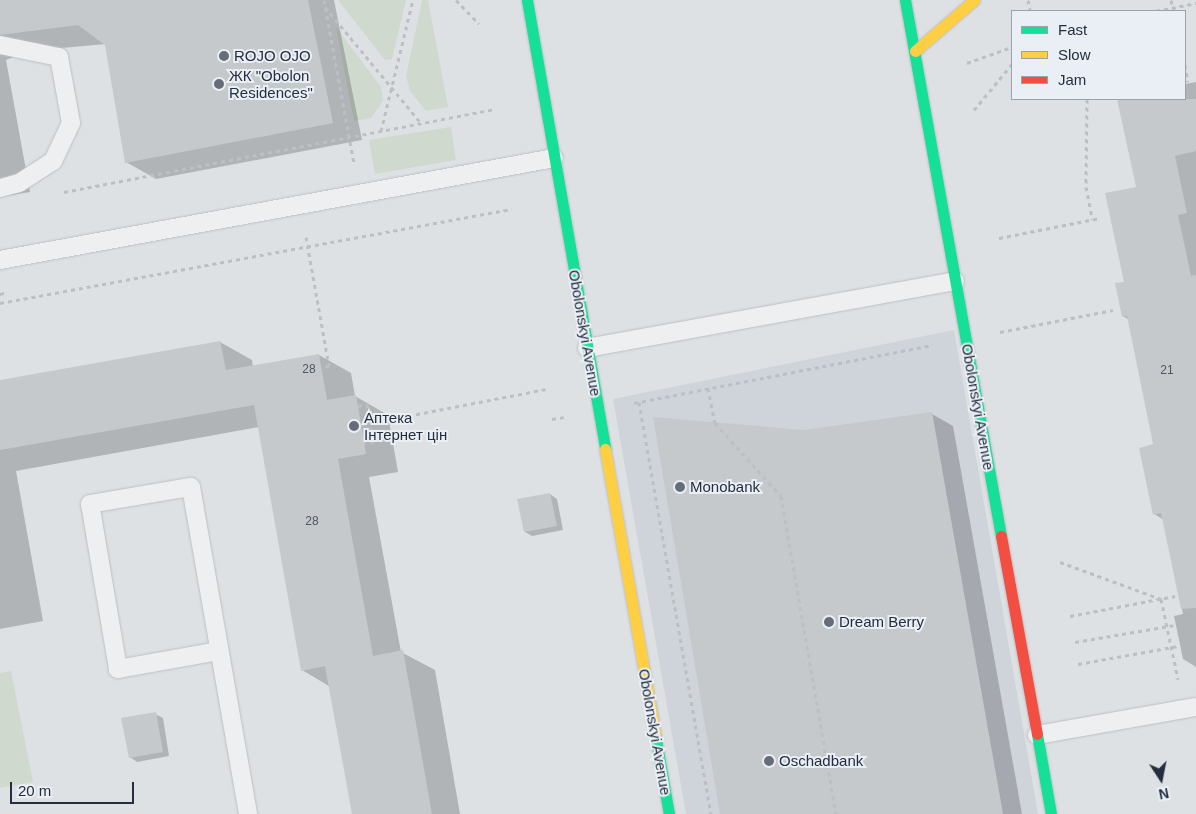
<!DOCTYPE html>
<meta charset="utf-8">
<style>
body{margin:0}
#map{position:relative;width:1196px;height:814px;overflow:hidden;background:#dee1e4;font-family:Arial,sans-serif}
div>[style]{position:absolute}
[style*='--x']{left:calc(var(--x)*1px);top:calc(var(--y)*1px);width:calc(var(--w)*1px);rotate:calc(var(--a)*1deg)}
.built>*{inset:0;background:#cfd4db}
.green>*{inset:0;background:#cfd9cd}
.shadow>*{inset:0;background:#0003}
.building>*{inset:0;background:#c6c9cc}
.path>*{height:3px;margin-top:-1.5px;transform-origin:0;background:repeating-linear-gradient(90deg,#bdbfc4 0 4px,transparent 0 8px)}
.roads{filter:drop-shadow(0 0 1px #bcbfc2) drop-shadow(0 0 1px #bcbfc2)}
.lane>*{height:18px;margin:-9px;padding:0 9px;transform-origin:9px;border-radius:9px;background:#edeff1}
.fast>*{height:11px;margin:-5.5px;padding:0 5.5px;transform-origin:5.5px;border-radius:5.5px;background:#16e098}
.slow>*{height:11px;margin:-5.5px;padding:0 5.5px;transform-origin:5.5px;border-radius:5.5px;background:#ffcf43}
.jam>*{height:11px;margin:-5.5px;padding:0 5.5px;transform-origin:5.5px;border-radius:5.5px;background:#f24e42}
.dots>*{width:14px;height:14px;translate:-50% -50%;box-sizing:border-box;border:2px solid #eaeff5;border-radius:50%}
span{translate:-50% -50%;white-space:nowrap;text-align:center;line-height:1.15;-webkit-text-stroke:4px #eaeff5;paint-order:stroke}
.number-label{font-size:12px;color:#4d5662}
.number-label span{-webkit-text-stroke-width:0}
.poi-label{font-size:15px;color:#242e3e}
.left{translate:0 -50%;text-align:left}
.street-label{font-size:15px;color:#242e3e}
.legend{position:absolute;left:1011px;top:10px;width:175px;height:90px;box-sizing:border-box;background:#eaeff5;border:1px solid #9ba2ac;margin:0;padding:6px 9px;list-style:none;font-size:15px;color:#242e3e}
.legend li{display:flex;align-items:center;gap:10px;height:25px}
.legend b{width:25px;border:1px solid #9ba2ac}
.north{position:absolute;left:1136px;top:754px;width:50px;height:50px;-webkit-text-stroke:4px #eaeff5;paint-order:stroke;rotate:169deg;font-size:14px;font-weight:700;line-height:20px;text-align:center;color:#242e3e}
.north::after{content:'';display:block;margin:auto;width:18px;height:22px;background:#242e3e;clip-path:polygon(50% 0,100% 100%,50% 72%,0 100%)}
.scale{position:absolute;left:10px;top:782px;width:124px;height:22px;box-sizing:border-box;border:2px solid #242e3e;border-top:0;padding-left:6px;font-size:15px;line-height:18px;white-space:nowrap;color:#242e3e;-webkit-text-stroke:4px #eaeff5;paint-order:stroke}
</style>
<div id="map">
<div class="built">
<div style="clip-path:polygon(954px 330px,1038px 814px,686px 814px,613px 399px)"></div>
</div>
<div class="green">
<div style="clip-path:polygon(338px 0,406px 0,392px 59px,385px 60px)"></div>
<div style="clip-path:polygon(422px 0,428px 0,448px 107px,426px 111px,410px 91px,406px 76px)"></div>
<div style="clip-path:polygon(336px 27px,381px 87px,383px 101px,371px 118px,354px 121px)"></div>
<div style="clip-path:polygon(451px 127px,456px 160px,375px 174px,369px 140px)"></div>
<div style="clip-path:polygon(11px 671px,33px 782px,0 788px,0 673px)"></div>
</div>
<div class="shadow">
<div style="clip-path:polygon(0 0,334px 0,362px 140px,156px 179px,126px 162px,106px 44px,28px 51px,6px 60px,30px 192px,0 197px)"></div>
<div style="clip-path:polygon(1196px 82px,1196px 667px,1183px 659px,1174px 616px,1183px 614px,1164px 520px,1154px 514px,1155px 445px,1129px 320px,1123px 316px,1137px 188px,1119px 99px,1185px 99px,1185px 84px)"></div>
<div style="clip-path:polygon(220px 342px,252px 360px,253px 367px,319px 355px,351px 373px,355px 396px,388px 415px,398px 472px,369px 477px,401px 652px,435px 670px,460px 814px,353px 814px,329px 686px,302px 670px,259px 427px,16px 471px,43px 621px,0 629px,0 381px)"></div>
<div style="clip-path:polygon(932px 414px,953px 426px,1022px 814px,723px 814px,804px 431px)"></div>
<div style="clip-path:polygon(550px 494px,557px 499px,563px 530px,532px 536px,525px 532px)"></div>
<div style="clip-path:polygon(155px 714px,163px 718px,169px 756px,137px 762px,130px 757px)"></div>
</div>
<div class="building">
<div style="clip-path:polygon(0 0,308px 0,333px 123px,125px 163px,105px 45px,78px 25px,0 35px)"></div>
<div style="clip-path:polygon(1117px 99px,1196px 99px,1196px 151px,1175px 156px,1187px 213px,1178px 215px,1191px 276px,1196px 275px,1196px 608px,1181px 609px,1161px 513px,1153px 515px,1139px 448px,1153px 444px,1127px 316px,1122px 317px,1115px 283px,1124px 282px,1105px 193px,1136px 187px)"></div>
<div style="clip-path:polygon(220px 341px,226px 370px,319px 354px,327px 400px,356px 395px,366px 454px,338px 459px,373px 656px,403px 650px,432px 814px,352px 814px,325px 666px,301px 671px,254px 405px,0 450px,0 380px)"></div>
<div style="clip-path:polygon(932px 412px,1003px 814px,720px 814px,653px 417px,804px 430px)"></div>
<div style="clip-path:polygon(550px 493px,557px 526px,524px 532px,517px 499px)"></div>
<div style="clip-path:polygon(156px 712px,163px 752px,129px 758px,121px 718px)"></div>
</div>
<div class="path">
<div style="--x:324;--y:0;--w:167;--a:79.6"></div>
<div style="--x:456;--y:0;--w:33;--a:46"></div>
<div style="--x:1028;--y:0;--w:11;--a:80"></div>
<div style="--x:1171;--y:0;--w:11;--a:75"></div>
<div style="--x:325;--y:7;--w:151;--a:50.4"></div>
<div style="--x:1156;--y:11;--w:41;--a:-11.3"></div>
<div style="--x:967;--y:63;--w:48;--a:-19.6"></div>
<div style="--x:1185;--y:65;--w:17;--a:80"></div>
<div style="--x:1087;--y:99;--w:88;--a:90.7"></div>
<div style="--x:1086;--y:187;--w:33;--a:79"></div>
<div style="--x:974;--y:110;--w:60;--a:-50.4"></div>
<div style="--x:381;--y:131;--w:135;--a:-76.3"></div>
<div style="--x:64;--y:192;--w:437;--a:-10.9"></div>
<div style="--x:306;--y:237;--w:131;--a:79.9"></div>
<div style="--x:329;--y:366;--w:8;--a:173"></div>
<div style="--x:999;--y:238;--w:103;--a:-11.2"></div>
<div style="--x:0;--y:294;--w:7;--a:-16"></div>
<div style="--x:0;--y:303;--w:520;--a:-10.42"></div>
<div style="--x:1000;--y:332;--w:115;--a:-11"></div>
<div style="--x:708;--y:388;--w:36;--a:79"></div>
<div style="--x:715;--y:423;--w:98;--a:47.9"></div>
<div style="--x:781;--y:496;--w:323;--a:80.2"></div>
<div style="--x:639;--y:402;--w:418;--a:80.1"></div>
<div style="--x:634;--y:403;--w:304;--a:-11"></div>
<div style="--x:358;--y:406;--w:9;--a:-13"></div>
<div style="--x:367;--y:404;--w:39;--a:80"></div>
<div style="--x:374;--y:442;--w:10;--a:174"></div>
<div style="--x:552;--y:419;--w:12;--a:-9"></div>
<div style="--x:361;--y:425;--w:188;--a:-11"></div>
<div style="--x:1060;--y:562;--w:108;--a:20.1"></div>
<div style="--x:1161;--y:599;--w:82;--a:78"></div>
<div style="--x:1070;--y:616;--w:107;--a:-10.8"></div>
<div style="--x:1075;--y:642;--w:100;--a:-9.7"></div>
<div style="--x:1078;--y:664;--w:102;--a:-10.2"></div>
</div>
<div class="roads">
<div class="lane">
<div style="--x:0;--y:45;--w:60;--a:11.5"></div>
<div style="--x:59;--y:57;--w:67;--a:79.7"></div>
<div style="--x:71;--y:123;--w:42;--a:115.3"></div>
<div style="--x:53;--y:161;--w:40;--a:147.1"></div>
<div style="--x:19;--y:183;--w:20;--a:165"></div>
<div style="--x:0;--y:260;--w:563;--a:-10.43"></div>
<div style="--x:587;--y:348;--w:374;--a:-10.3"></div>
<div style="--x:219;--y:651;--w:103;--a:169.9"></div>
<div style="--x:118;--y:669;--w:167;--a:-99.6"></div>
<div style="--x:90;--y:504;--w:102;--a:-9.6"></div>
<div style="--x:191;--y:487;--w:332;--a:80.1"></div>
<div style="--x:1037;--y:735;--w:161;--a:-10"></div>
</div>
<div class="fast">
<div style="--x:527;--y:0;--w:456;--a:80.1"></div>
<div style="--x:905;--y:0;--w:545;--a:79.85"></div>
<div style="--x:655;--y:734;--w:81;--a:80.1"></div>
<div style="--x:1037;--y:734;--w:81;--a:80.1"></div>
</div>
<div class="slow">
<div style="--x:915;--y:51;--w:78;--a:-40.8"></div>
<div style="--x:605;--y:449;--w:289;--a:80"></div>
</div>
<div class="jam">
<div style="--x:1001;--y:536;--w:201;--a:79.7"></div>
</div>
</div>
<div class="dots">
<div style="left:224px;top:56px;background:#656d78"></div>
<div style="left:219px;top:84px;background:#656d78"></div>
<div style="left:354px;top:426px;background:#656d78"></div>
<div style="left:680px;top:487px;background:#656d78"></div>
<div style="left:829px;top:622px;background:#656d78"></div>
<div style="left:769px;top:761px;background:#656d78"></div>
</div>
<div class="number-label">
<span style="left:309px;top:370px">28</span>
<span style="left:1167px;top:371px">21</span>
<span style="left:312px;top:522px">28</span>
</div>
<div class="poi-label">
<span class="left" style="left:234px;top:56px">ROJO OJO</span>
<span class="left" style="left:229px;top:84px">ЖК "Obolon<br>Residences"</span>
<span class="left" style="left:364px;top:426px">Аптека<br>Інтернет цін</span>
<span class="left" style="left:690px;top:487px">Monobank</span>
<span class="left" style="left:839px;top:622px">Dream Berry</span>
<span class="left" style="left:779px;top:761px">Oschadbank</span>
</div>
<div class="street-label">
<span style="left:585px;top:333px;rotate:80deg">Obolonskyi Avenue</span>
<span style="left:978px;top:407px;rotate:80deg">Obolonskyi Avenue</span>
<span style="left:655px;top:732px;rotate:80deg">Obolonskyi Avenue</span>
</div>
<ul class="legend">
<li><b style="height:6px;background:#16e098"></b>Fast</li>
<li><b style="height:6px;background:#ffcf43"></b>Slow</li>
<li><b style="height:6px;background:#f24e42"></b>Jam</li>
</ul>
<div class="north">N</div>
<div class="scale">20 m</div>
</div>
